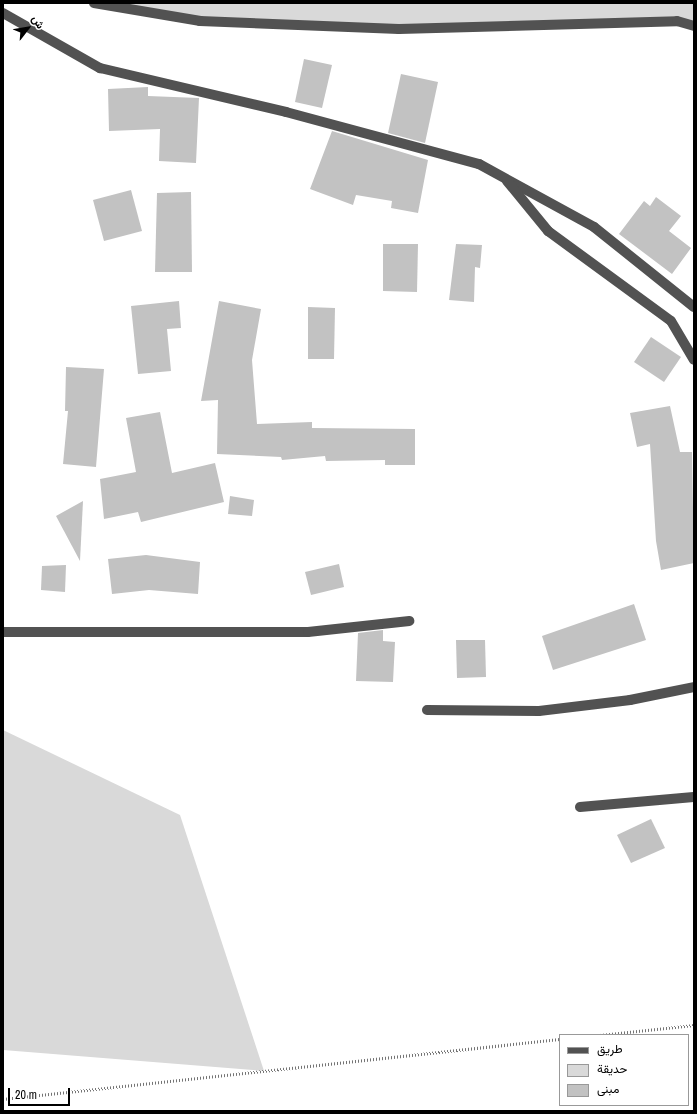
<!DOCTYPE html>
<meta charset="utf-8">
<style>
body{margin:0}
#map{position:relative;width:697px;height:1114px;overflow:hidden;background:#fff;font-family:"Archivo Narrow",Vazirmatn,sans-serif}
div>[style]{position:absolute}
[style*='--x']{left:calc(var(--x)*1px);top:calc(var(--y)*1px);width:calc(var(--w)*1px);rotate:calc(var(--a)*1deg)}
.green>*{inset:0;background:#d9d9d9}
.building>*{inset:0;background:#c2c2c2}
.path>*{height:2.5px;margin-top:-1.25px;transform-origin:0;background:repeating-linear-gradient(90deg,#747474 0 1px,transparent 0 3px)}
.minor>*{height:10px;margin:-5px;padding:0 5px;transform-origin:5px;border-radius:5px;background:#525252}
span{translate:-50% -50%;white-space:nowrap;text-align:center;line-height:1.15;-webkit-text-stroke:4px #fff;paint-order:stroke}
.frame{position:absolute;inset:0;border:4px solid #000;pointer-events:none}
.legend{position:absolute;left:559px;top:1034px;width:130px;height:72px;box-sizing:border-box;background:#fff;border:1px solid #999;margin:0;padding:5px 7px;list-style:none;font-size:12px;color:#000}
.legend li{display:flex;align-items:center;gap:8px;height:20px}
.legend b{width:20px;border:1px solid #999}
.north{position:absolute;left:8px;top:8px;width:40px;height:40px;-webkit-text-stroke:3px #fff;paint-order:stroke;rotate:59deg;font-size:11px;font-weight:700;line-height:16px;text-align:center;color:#000}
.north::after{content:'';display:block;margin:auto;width:14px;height:18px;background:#000;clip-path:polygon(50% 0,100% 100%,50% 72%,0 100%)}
.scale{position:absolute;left:8px;top:1088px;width:62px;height:18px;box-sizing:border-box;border:2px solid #000;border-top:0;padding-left:5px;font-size:12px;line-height:14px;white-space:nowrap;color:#000;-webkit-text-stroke:3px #fff;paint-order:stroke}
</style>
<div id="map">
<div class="green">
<div style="clip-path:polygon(94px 3px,694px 3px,694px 24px,399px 29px,200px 21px)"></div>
<div style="clip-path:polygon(3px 730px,180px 815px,264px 1071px,3px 1050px)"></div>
</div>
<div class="building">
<div style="clip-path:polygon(304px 59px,332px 65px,322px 108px,295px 102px)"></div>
<div style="clip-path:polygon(401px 74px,438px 82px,425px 143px,388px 133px)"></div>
<div style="clip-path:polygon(148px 87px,148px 96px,199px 98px,196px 163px,159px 161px,160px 129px,109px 131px,108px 89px)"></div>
<div style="clip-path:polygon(332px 131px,428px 160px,418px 213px,391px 208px,392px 201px,356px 195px,353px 205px,310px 189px)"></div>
<div style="clip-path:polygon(131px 190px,142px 231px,104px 241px,93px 200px)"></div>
<div style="clip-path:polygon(191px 192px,192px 272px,155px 272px,157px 193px)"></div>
<div style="clip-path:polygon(656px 197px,681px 216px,669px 231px,691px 248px,672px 274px,619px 234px,644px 201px,650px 206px)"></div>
<div style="clip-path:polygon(383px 244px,418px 244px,417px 292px,383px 291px)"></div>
<div style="clip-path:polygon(456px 244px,482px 245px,480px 268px,475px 267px,474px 302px,449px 300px)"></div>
<div style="clip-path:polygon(179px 301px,181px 328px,167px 329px,171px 371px,138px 374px,131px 306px)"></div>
<div style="clip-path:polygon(219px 301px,261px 309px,252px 360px,257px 424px,312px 422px,312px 428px,415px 429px,415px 465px,385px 465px,385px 460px,326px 461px,325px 456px,282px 460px,281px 457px,217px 454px,218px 400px,201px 401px)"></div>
<div style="clip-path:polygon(308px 307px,335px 308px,334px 359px,308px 359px)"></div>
<div style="clip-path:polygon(651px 337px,681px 357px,664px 382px,634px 362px)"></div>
<div style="clip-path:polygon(66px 367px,104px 369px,96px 467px,63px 464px,68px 411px,65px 411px)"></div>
<div style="clip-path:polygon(670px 406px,680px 452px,692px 452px,694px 563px,661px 570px,656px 541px,650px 444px,637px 447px,630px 413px)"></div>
<div style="clip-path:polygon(160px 412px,172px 473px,215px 463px,224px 502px,141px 522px,138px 512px,104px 519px,100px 479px,136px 472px,126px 418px)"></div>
<div style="clip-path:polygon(230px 496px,254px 500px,252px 516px,228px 514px)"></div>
<div style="clip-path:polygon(83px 501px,80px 561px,56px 516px)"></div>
<div style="clip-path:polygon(146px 555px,200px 562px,198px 594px,149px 590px,112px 594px,108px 559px)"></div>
<div style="clip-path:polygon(339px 564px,344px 587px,311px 595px,305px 572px)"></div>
<div style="clip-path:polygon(66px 565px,65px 592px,41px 590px,42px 566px)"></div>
<div style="clip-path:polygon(634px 604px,646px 640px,553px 670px,542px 636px)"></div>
<div style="clip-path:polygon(383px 630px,383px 641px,395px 642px,393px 682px,356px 681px,358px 633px)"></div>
<div style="clip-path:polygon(456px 640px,485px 640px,486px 677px,457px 678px)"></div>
<div style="clip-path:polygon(651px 819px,665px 848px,631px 863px,617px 835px)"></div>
</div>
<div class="path">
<div style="--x:600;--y:1035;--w:95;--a:-6.1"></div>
<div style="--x:3;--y:1099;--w:560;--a:-6.15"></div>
</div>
<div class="minor">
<div style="--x:94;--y:3;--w:108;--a:9.6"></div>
<div style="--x:200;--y:21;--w:199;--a:2.3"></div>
<div style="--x:399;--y:29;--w:278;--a:-1.6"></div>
<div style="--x:677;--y:21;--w:18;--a:16"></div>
<div style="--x:3;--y:13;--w:112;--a:29.6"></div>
<div style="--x:100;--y:68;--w:191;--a:13.3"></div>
<div style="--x:286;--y:112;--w:200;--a:15.1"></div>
<div style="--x:479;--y:164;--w:131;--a:28.7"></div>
<div style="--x:594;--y:227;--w:128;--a:38.7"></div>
<div style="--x:507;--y:181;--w:65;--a:50.6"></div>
<div style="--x:548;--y:231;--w:152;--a:36.2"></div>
<div style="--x:671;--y:321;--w:45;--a:59.5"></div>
<div style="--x:3;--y:632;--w:305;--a:0"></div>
<div style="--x:308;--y:632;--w:102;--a:-6.2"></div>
<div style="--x:427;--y:710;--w:112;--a:0.5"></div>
<div style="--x:539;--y:711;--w:92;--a:-6.9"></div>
<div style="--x:630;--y:700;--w:65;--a:-11.5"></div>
<div style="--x:580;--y:807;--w:114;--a:-5"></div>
</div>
<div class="frame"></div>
<ul class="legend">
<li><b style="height:5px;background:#525252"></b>طريق</li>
<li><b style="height:11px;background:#d9d9d9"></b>حديقة</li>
<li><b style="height:11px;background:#c2c2c2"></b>مبنى</li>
</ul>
<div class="north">ش</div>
<div class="scale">20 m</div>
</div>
